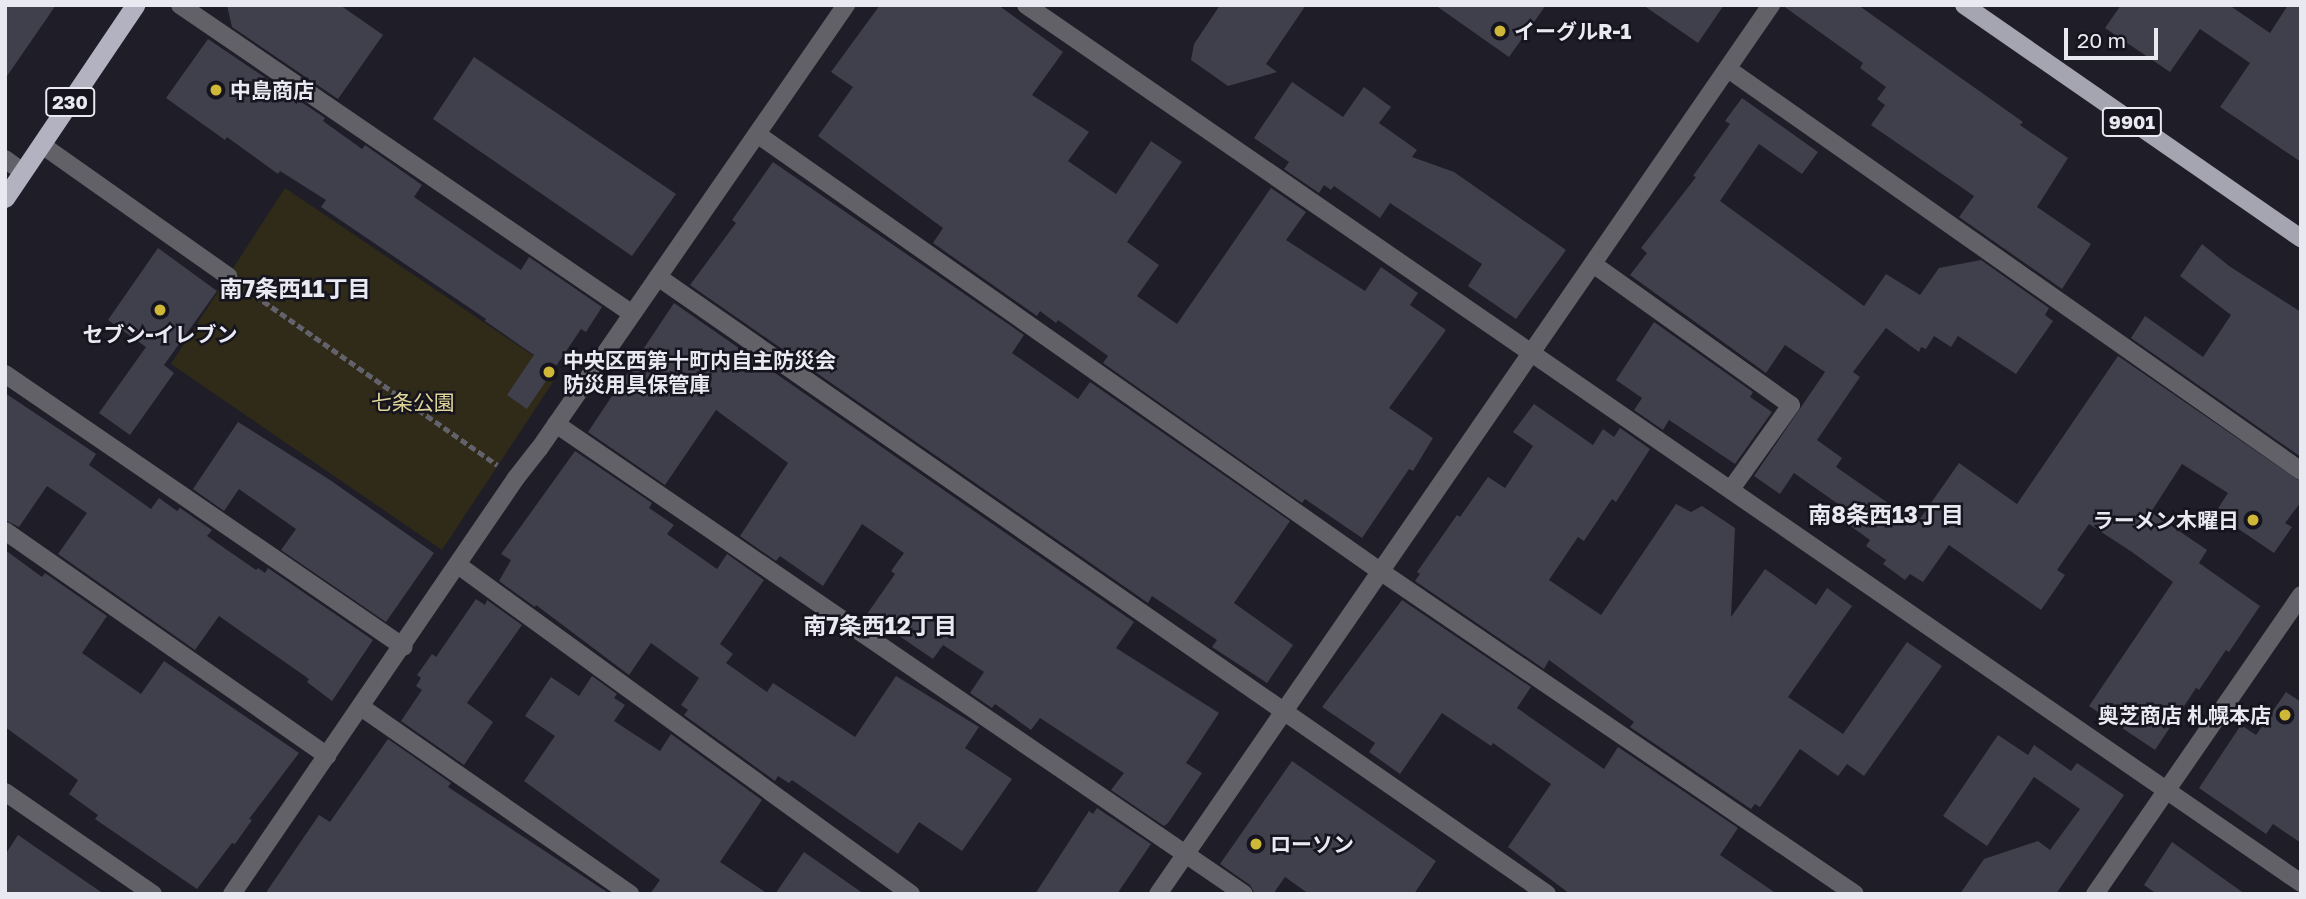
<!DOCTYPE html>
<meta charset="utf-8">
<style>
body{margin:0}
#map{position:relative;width:2306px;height:899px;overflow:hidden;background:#1f1d28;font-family:"Golos Text","Noto Sans JP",sans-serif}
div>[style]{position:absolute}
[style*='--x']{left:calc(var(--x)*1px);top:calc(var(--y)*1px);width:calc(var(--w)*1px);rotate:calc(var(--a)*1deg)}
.green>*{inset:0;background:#2f2b18}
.building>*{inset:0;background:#403f4c}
.path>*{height:4.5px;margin-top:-2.25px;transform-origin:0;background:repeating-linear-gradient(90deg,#63626c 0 7px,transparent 0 10.5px)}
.minor>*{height:18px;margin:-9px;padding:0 9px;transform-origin:9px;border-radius:9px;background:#626167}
.tertiary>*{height:18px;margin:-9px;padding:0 9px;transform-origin:9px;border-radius:9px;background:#626167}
.primary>*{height:18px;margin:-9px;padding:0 9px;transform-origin:9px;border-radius:9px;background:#a5a4b1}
.trunk>*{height:19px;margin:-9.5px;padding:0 9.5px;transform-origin:9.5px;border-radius:9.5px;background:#b2b2c0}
.dots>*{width:19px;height:19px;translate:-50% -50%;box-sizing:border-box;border:4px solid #15141f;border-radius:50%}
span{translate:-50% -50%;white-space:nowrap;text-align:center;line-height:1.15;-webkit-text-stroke:5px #15141f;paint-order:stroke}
.shield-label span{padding:2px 5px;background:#15141f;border:2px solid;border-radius:5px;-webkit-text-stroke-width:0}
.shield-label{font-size:19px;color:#e9e9f1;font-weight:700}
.poi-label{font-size:21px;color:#e9e9f1;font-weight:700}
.left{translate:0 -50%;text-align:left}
.right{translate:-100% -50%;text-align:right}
.park-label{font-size:21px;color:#dfd497}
.neighbourhood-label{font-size:23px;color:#e9e9f1;font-weight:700}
.frame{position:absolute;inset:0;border:7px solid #e9e9f1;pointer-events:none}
.scale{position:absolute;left:2064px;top:28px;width:94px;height:32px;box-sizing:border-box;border:4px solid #e9e9f1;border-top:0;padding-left:9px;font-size:21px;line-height:24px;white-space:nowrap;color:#e9e9f1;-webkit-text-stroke:5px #15141f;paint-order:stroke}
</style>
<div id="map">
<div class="green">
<div style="clip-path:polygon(285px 188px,559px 373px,442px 550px,171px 364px)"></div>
</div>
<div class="building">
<div style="clip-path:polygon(5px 5px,56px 5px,5px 79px)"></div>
<div style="clip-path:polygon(227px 5px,340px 5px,383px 35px,338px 99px,232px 27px)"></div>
<div style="clip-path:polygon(880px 5px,998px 5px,1063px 52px,1032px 95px,1089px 132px,1068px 161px,1116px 194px,1151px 141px,1182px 162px,1127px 242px,1159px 265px,1137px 296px,1177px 324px,1271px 188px,1306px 212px,1286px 240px,1365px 291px,1381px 267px,1418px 293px,1410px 305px,1446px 330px,1389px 408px,1433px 438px,1413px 471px,1409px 469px,1362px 538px,1305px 499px,1302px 503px,1103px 363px,1108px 356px,1058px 320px,1056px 323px,1040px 311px,1037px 316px,933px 243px,943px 228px,818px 136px,853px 87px,831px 72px)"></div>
<div style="clip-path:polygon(1220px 5px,1306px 5px,1266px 64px,1277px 72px,1228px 86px,1191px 60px,1194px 44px)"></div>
<div style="clip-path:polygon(1435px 5px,1546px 5px,1509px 57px)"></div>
<div style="clip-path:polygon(1643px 5px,1724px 5px,1698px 43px)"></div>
<div style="clip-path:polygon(1782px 5px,1858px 5px,2023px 122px,2020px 125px,2068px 158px,2037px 207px,2091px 244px,2062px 289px,1959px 217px,1974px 196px,1871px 125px,1885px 105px,1877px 99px,1886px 87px,1860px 68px,1863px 63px)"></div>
<div style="clip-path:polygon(2121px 5px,2229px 5px,2270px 33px,2288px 5px,2301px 5px,2301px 162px,2220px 107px,2250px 63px,2200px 29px,2170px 72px,2105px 28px)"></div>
<div style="clip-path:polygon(208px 39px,325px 118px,323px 121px,362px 149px,365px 145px,422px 185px,414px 197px,494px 252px,521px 270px,529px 257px,602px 307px,586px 332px,581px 329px,527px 409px,507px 395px,534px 355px,485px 321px,486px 319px,321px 207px,326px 200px,280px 171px,278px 174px,227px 137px,225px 140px,166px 98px)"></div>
<div style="clip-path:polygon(474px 57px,676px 194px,632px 256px,433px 119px)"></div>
<div style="clip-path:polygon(1292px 82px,1343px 117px,1364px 87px,1391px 107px,1379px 123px,1417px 150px,1412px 157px,1454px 172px,1566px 250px,1516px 319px,1468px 286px,1482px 264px,1390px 203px,1380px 218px,1334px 186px,1331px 190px,1324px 185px,1319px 193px,1284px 169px,1289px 162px,1254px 138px)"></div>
<div style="clip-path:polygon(1742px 98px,1818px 152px,1802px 174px,1759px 144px,1720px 201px,1864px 306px,1886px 274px,1920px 295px,1939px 268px,1981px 260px,2049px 308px,2045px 315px,2053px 321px,2016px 374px,1958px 336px,1951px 347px,1934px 336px,1926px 349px,1921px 347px,1919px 352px,1886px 328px,1853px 372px,1860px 377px,1817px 440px,1842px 458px,1836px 467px,1917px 523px,1959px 463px,2017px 504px,2118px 356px,2301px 482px,2301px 502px,2285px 523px,2292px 527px,2274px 553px,2215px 513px,2228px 493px,2182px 464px,2151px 512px,2207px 550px,2199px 563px,2260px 606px,2229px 652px,2226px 650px,2199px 690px,2196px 688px,2155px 750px,2089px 706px,2173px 582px,2132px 552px,2089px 524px,2057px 570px,2065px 575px,2041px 610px,1949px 545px,1923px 582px,1910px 574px,1905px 580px,1883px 564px,1886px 560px,1866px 546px,1870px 540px,1845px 522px,1851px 513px,1794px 473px,1780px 494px,1754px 476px,1825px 372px,1785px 345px,1766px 373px,1630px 275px,1647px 253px,1641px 248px,1696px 177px,1693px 176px,1730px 124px,1725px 121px)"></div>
<div style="clip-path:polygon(773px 162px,1024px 335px,1012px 353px,1078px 399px,1090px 382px,1290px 521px,1234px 603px,1293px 645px,1267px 683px,1212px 647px,1217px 640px,1152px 596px,1148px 603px,690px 285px,736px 223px,732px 220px)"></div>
<div style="clip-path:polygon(2202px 244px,2229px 266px,2301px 312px,2301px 457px,2131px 338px,2145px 316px,2203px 357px,2231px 315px,2180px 276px)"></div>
<div style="clip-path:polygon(158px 248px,217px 291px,164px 365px,174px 373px,130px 435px,99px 413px,146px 347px,108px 320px)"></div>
<div style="clip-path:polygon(674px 303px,1134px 622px,1116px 648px,1219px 713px,1186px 763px,1202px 773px,1168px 823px,1164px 826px,1111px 790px,1124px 773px,1040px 718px,1031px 730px,995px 704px,992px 708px,970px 693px,984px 672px,943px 645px,933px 659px,867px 614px,895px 574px,891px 571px,904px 553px,862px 524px,823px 586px,780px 556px,776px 561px,740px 536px,788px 463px,716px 410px,665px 485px,588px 432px)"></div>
<div style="clip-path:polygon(1654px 322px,1753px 392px,1750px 397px,1772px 412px,1735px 464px,1669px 420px,1663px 430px,1634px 410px,1642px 398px,1616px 380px)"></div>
<div style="clip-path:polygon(5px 393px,96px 454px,89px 465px,151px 509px,159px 498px,177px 511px,180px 508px,212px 530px,207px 536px,256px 570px,258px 568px,265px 573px,268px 568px,373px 640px,332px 701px,307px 682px,309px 679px,219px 616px,195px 650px,58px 554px,87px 513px,47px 486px,19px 527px,5px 520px)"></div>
<div style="clip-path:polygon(1534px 404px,1593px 445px,1603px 429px,1614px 437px,1620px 428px,1650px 449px,1616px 502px,1612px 499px,1584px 541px,1578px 537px,1549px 580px,1601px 615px,1676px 504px,1691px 512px,1702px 506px,1735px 528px,1731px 617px,1765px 569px,1816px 605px,1827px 588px,1852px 606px,1788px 697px,1843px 734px,1907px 642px,1942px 666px,1864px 776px,1847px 764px,1838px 776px,1800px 749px,1760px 807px,1755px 804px,1751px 809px,1630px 727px,1634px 722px,1549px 660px,1544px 669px,1415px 581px,1420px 574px,1417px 572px,1457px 515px,1460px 517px,1488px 477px,1505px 488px,1533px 446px,1513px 432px)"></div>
<div style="clip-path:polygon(238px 422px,330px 480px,434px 553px,386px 622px,281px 550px,296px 529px,239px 489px,224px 511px,193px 489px)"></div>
<div style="clip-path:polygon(575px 451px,652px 503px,649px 508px,674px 525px,667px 534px,717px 569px,727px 554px,764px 580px,720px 644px,733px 654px,726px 663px,767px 692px,773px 683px,855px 737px,896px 676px,979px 727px,965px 748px,1012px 779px,962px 851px,919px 822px,898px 854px,792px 780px,789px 783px,778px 776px,775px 781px,684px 715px,688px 710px,681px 705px,699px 678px,651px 643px,629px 675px,536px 605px,535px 607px,499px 581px,511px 560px,501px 554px)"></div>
<div style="clip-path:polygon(5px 550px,42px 577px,45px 573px,107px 616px,82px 653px,141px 694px,164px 661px,299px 753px,249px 819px,252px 820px,235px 844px,232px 843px,197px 889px,95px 819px,98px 815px,69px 794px,78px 780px,5px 727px)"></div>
<div style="clip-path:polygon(476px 599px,485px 605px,487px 600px,522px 625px,467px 703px,493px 722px,464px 765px,401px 721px,422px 690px,416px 686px,421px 678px,417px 675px,432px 654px,436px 657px)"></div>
<div style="clip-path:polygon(1402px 600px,1531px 687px,1517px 708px,1604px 769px,1618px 747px,1738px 828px,1720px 855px,1777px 894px,1570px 894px,1508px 847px,1551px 784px,1493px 743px,1491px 746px,1442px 713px,1400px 774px,1369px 752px,1375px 743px,1322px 707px)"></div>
<div style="clip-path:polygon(592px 676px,617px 694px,614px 698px,625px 705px,614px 721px,660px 751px,671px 734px,762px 800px,720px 862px,768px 894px,650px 894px,660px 880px,524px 781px,555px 736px,525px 716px,551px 677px,579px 696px)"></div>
<div style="clip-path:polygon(2286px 692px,2301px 702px,2301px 843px,2273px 824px,2266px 834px,2199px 788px,2241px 725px,2256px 735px)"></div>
<div style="clip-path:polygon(1998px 735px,2028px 755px,2034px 745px,2071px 771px,2077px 763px,2124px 795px,2056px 894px,1960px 894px,1984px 859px,2038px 841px,2050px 850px,2080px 809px,2034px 777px,1987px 846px,1943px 816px)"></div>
<div style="clip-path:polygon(388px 739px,451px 783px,448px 787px,610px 894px,265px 894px,319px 815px,330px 822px)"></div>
<div style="clip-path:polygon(1292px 761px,1436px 861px,1414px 894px,1309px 894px,1285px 877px,1273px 894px,1255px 894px,1250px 885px,1220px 864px)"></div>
<div style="clip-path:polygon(1097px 808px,1151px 844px,1117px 894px,1035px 894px,1089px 811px,1093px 814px)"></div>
<div style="clip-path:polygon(18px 835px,104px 894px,5px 894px,5px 855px)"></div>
<div style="clip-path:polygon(2172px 842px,2245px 894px,2157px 894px,2144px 885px)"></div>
<div style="clip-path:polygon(804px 852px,864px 894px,775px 894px)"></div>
</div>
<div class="path">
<div style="--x:246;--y:289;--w:307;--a:35"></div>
</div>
<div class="minor">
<div style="--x:180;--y:5;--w:546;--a:34.33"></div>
<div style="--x:1026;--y:5;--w:1548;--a:34.55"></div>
<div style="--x:1728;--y:69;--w:700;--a:35.05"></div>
<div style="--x:757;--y:134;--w:761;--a:35.05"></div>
<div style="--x:1380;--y:571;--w:574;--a:34.22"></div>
<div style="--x:42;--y:145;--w:228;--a:35.2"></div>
<div style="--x:5;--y:159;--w:22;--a:36"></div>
<div style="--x:1593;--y:264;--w:243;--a:35.5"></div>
<div style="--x:1791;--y:405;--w:103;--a:125.5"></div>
<div style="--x:658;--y:277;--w:1082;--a:34.76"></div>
<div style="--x:5;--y:374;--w:483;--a:34.4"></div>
<div style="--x:556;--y:424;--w:833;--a:34.34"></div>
<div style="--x:5;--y:531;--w:393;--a:34.9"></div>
<div style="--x:458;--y:565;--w:560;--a:35.99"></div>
<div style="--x:361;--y:707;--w:328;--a:34.8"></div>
<div style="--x:232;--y:894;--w:504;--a:-55.68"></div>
<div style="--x:516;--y:478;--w:37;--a:-52"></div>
<div style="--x:539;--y:449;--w:540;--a:-55.34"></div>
<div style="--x:1158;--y:894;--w:1080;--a:-55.41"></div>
<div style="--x:2095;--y:894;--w:363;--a:-55.4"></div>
</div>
<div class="tertiary">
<div style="--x:5;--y:792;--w:180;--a:34.6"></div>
</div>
<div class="primary">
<div style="--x:1964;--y:5;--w:410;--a:34.7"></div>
</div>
<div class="trunk">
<div style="--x:5;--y:198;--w:233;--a:-56"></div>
</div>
<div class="dots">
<div style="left:1500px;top:31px;background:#cfb837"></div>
<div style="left:216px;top:90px;background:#cfb837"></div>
<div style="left:160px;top:310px;background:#cfb837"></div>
<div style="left:549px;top:372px;background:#cfb837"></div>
<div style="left:2253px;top:520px;background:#cfb837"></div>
<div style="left:2285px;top:715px;background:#cfb837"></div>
<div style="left:1256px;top:844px;background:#cfb837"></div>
</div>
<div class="shield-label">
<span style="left:70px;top:102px">230</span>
<span style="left:2132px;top:122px">9901</span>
</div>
<div class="poi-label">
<span class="left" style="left:1514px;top:31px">イーグルR-1</span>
<span class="left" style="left:230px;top:90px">中島商店</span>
<span style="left:160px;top:334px">セブン-イレブン</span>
<span class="left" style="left:563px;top:372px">中央区西第十町内自主防災会<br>防災用具保管庫</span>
<span class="right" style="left:2239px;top:520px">ラーメン木曜日</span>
<span class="right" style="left:2271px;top:715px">奥芝商店 札幌本店</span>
<span class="left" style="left:1270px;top:844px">ローソン</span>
</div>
<div class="park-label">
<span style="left:413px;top:402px">七条公園</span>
</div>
<div class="neighbourhood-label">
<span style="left:295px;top:288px">南7条西11丁目</span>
<span style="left:1886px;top:514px">南8条西13丁目</span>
<span style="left:880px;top:625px">南7条西12丁目</span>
</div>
<div class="frame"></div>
<div class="scale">20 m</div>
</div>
